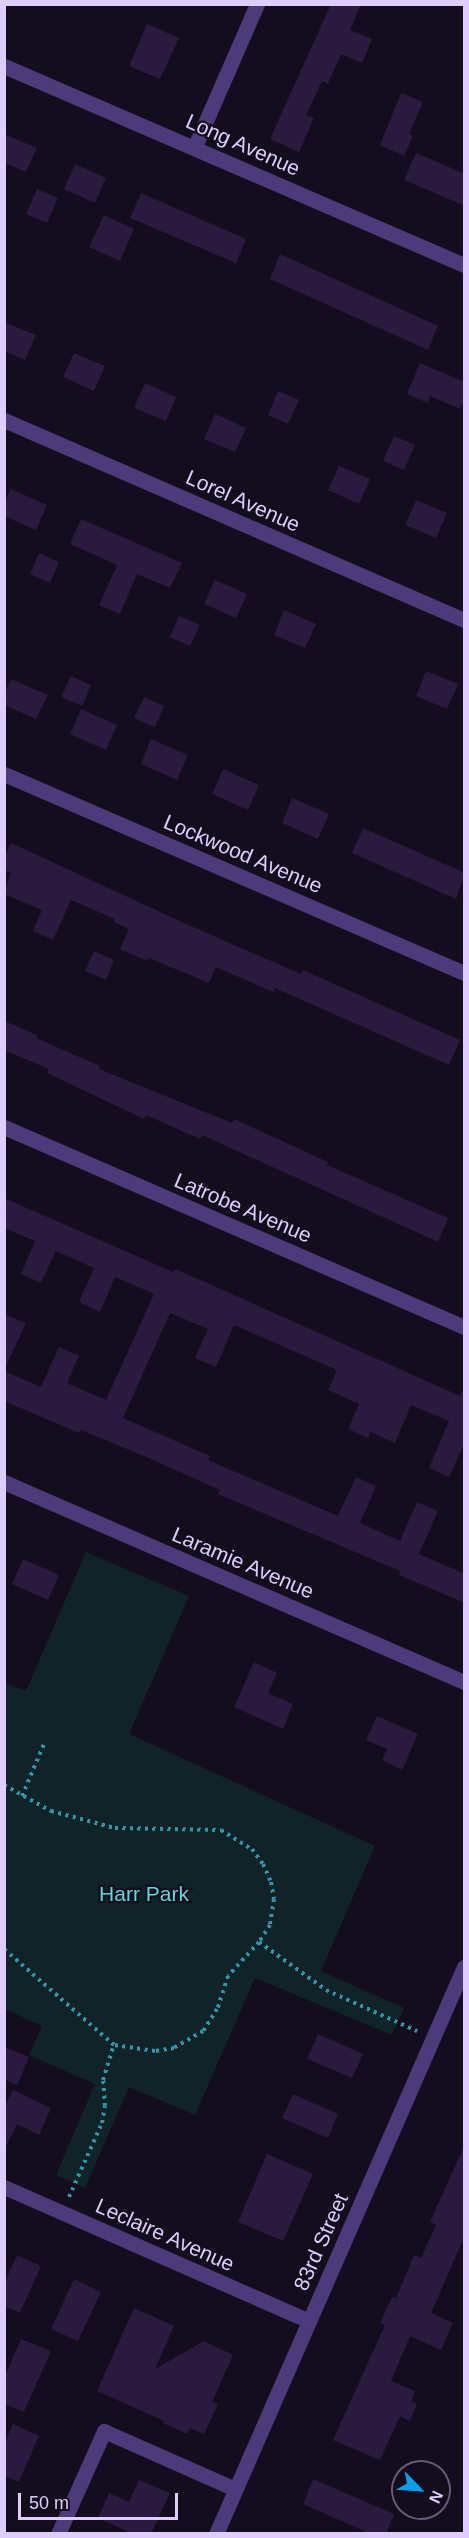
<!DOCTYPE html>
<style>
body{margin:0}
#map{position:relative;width:469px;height:2538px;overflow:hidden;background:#140d1e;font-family:Helvetica,sans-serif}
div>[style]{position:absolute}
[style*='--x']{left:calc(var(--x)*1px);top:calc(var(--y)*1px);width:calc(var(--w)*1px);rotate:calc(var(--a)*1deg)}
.green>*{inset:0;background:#102328}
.building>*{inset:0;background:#2a1a3e}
.path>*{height:4px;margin-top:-2px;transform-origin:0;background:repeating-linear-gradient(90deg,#3395aa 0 3px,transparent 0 7.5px)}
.minor>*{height:15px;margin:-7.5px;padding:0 7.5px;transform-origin:7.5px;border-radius:7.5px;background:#4c3a7b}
span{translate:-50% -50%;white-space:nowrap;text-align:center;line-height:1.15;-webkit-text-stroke:4.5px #140d1e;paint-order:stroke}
.street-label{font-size:21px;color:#decdfd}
.park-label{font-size:21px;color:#5dd8d7}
.frame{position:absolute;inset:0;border:6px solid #decdfd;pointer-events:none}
.north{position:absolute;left:391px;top:2460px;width:60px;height:60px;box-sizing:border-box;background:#140d1e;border:2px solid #655a77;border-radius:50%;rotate:115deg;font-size:16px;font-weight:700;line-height:24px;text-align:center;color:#decdfd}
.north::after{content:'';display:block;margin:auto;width:21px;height:27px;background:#0b9eea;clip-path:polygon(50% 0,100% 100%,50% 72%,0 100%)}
.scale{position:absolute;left:18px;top:2493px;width:160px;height:27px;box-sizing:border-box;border:3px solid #decdfd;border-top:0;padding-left:8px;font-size:18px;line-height:21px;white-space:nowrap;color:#decdfd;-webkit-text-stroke:4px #140d1e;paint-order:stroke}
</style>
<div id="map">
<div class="green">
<div style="clip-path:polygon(86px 1552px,189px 1596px,129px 1734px,375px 1846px,321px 1971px,404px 2008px,392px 2035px,255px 1978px,195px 2115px,129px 2087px,85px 2188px,56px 2175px,95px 2084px,29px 2055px,42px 2026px,5px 2009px,4px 1683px,26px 1691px)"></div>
</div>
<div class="building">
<div style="clip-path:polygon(331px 4px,361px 4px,350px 30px,372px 39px,362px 63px,341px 54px,328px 84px,322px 81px,306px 115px,314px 118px,299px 152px,270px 139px)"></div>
<div style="clip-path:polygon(147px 24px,179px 38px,160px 79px,129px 66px)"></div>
<div style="clip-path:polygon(401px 93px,423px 102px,409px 134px,413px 136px,404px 156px,380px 145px)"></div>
<div style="clip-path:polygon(4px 134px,37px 148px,26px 172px,4px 163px)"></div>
<div style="clip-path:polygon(416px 153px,465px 174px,465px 206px,404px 180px)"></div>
<div style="clip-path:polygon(75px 164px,106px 178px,95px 203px,64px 189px)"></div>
<div style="clip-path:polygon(37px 189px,58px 198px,47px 223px,26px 214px)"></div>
<div style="clip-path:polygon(141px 193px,246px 239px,236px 263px,130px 218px)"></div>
<div style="clip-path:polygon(104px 215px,134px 229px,120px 261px,89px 247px)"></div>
<div style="clip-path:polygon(280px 254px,438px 326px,428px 350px,270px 279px)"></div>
<div style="clip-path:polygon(4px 322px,36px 335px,25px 360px,4px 351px)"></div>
<div style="clip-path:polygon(74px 353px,105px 366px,94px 391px,63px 377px)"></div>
<div style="clip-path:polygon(420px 363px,465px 382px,465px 399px,460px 409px,430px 396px,428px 403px,407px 394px)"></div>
<div style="clip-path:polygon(145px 383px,176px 397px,166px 421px,134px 408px)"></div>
<div style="clip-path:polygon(278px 391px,299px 400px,288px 424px,268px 415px)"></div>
<div style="clip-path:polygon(215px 414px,246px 428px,235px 452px,204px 439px)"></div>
<div style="clip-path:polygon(394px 436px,415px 445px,404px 470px,383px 461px)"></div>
<div style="clip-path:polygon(339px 466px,370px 479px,359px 504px,328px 490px)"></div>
<div style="clip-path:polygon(11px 489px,47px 505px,36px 530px,4px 516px,4px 503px)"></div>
<div style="clip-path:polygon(416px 500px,447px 513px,436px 538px,405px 525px)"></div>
<div style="clip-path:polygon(81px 519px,182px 563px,170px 588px,137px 574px,120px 614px,99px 605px,117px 565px,70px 544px)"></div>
<div style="clip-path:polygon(39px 553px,59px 562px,50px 583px,30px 574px)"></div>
<div style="clip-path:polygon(215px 580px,247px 594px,236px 618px,204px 604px)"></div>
<div style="clip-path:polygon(284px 610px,316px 624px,305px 648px,274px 635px)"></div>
<div style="clip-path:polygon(179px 616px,200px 625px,190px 646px,170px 637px)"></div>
<div style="clip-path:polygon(426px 671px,458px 684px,447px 709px,416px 696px)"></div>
<div style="clip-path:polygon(71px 676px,91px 685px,82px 706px,61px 697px)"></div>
<div style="clip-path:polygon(11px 679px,48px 695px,36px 719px,4px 705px,4px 694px)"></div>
<div style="clip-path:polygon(144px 697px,164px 706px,155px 727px,134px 718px)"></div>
<div style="clip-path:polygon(81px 709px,117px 725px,106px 750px,70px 734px)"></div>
<div style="clip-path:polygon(151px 739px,188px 755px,177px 780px,141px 764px)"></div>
<div style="clip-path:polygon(223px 769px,259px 785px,248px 810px,212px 794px)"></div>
<div style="clip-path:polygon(292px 798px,329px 814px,318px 839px,282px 823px)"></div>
<div style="clip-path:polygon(363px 828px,465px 873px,456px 899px,352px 853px)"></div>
<div style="clip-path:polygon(11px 843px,184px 923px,301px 974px,303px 970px,460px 1040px,449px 1065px,275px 988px,273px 992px,216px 967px,209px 983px,149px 958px,147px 961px,120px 949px,129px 929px,114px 922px,115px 919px,71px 900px,53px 940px,33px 931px,42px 910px,4px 894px,11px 873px,4px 870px,4px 859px)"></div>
<div style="clip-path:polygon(94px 951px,114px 960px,106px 980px,85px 971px)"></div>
<div style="clip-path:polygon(4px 1021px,37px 1035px,36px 1038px,100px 1066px,99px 1069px,232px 1123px,234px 1119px,328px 1162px,327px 1165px,448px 1218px,438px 1242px,202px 1135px,200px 1139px,146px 1115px,144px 1119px,47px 1073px,49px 1069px,4px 1050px)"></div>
<div style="clip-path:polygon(4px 1198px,173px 1272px,175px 1269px,214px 1286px,460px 1396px,465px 1385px,465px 1442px,449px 1477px,429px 1468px,449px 1421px,411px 1405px,395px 1443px,371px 1432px,368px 1438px,348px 1429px,359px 1404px,328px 1390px,337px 1370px,234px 1325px,216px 1367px,195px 1358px,208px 1329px,170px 1313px,123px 1418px,210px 1456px,208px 1460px,338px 1516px,356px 1477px,376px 1486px,360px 1523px,400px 1541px,417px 1502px,438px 1511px,419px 1554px,465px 1574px,465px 1603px,399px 1575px,400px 1571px,218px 1494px,220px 1490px,144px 1456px,81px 1430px,79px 1433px,4px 1401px,4px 1371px,41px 1387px,59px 1347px,79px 1356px,67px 1383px,106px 1400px,154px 1294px,115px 1277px,100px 1312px,79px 1302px,94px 1268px,56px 1251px,41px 1283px,21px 1274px,35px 1241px,4px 1228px)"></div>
<div style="clip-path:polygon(4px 1314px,26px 1323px,4px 1370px)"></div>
<div style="clip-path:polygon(23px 1559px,59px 1575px,48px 1600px,12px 1584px)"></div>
<div style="clip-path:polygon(254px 1662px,277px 1673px,268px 1693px,293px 1704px,283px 1729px,234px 1707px)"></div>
<div style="clip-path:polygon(377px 1716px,418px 1734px,402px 1770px,382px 1760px,387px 1749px,366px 1740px)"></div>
<div style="clip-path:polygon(318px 2034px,363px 2054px,352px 2078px,307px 2059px)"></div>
<div style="clip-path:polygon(4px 2047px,29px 2057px,17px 2085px,4px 2079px)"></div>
<div style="clip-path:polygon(13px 2090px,51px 2108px,39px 2135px,17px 2124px,4px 2150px,4px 2107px)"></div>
<div style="clip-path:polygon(293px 2094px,338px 2114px,328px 2138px,282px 2118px)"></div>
<div style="clip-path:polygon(465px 2144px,465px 2235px,431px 2313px,453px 2323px,441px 2350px,410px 2336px,391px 2381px,415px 2391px,411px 2401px,417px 2404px,410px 2421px,400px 2416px,380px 2460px,333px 2440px,385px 2325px,380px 2323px,392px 2297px,396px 2298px,414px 2255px,421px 2258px,436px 2225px,430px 2222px)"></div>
<div style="clip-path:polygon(267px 2154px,313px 2174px,283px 2241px,238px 2222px)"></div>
<div style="clip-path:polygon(17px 2255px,41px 2266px,20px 2313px,4px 2306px,4px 2284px)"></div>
<div style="clip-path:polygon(74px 2279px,101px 2292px,78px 2341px,51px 2329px)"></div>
<div style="clip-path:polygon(134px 2308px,174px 2326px,155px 2369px,204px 2341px,233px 2355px,212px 2402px,218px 2404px,204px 2434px,190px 2428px,187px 2434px,163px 2423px,164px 2421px,97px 2391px)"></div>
<div style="clip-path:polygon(21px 2339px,51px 2351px,24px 2412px,4px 2404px,4px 2378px)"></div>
<div style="clip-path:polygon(13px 2424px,39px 2436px,19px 2482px,4px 2476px,4px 2444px)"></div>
<div style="clip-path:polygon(313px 2479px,394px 2514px,386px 2534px,371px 2534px,303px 2504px)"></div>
<div style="clip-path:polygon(139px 2480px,170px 2493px,151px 2534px,133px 2534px,98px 2518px,109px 2493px,129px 2502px)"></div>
</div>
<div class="path">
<div style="--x:4;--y:1785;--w:54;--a:29"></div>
<div style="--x:51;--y:1811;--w:66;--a:14.9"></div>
<div style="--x:115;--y:1828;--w:106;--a:1.1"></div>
<div style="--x:221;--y:1830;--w:36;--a:32"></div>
<div style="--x:252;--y:1849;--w:19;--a:54"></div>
<div style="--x:263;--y:1864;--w:20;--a:66"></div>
<div style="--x:271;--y:1882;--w:17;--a:80"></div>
<div style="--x:274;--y:1899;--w:26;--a:99"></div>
<div style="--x:270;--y:1925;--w:20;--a:123"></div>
<div style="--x:259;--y:1942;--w:46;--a:132.4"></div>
<div style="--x:228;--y:1976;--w:35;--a:108"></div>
<div style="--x:217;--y:2009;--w:26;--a:122"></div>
<div style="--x:203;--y:2031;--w:34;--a:150"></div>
<div style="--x:174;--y:2048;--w:19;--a:171"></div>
<div style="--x:155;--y:2051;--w:41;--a:-171.7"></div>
<div style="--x:114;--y:2045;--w:146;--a:-138.9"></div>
<div style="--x:22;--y:1796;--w:56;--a:-67.1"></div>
<div style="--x:259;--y:1942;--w:82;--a:35.6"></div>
<div style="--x:326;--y:1990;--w:100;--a:24.3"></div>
<div style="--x:69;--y:2197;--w:81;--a:-66"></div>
<div style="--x:102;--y:2123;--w:17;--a:-80"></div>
<div style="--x:105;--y:2106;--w:26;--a:-94"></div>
<div style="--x:103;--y:2080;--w:37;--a:-73"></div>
</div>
<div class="minor">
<div style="--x:4;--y:66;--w:501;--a:23.39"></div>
<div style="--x:195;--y:146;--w:155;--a:-66.4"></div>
<div style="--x:4;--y:420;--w:502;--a:23.5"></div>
<div style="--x:4;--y:774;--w:501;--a:23.39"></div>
<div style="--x:4;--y:1127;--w:502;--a:23.5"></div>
<div style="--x:4;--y:1482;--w:502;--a:23.5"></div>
<div style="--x:4;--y:2187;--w:333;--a:23.7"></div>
<div style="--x:58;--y:2534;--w:113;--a:-65.9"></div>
<div style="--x:104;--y:2431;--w:143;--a:23.9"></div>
<div style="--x:216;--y:2534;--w:619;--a:-66.38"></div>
</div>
<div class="street-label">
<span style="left:243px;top:145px;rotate:24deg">Long Avenue</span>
<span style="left:243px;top:501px;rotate:24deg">Lorel Avenue</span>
<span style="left:243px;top:854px;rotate:23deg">Lockwood Avenue</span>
<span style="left:243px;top:1208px;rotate:23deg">Latrobe Avenue</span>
<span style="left:243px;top:1563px;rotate:23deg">Laramie Avenue</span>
<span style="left:165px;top:2235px;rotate:24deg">Leclaire Avenue</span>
<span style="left:321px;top:2242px;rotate:-66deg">83rd Street</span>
</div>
<div class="park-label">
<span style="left:144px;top:1894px">Harr Park</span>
</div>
<div class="frame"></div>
<div class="north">N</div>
<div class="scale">50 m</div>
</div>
